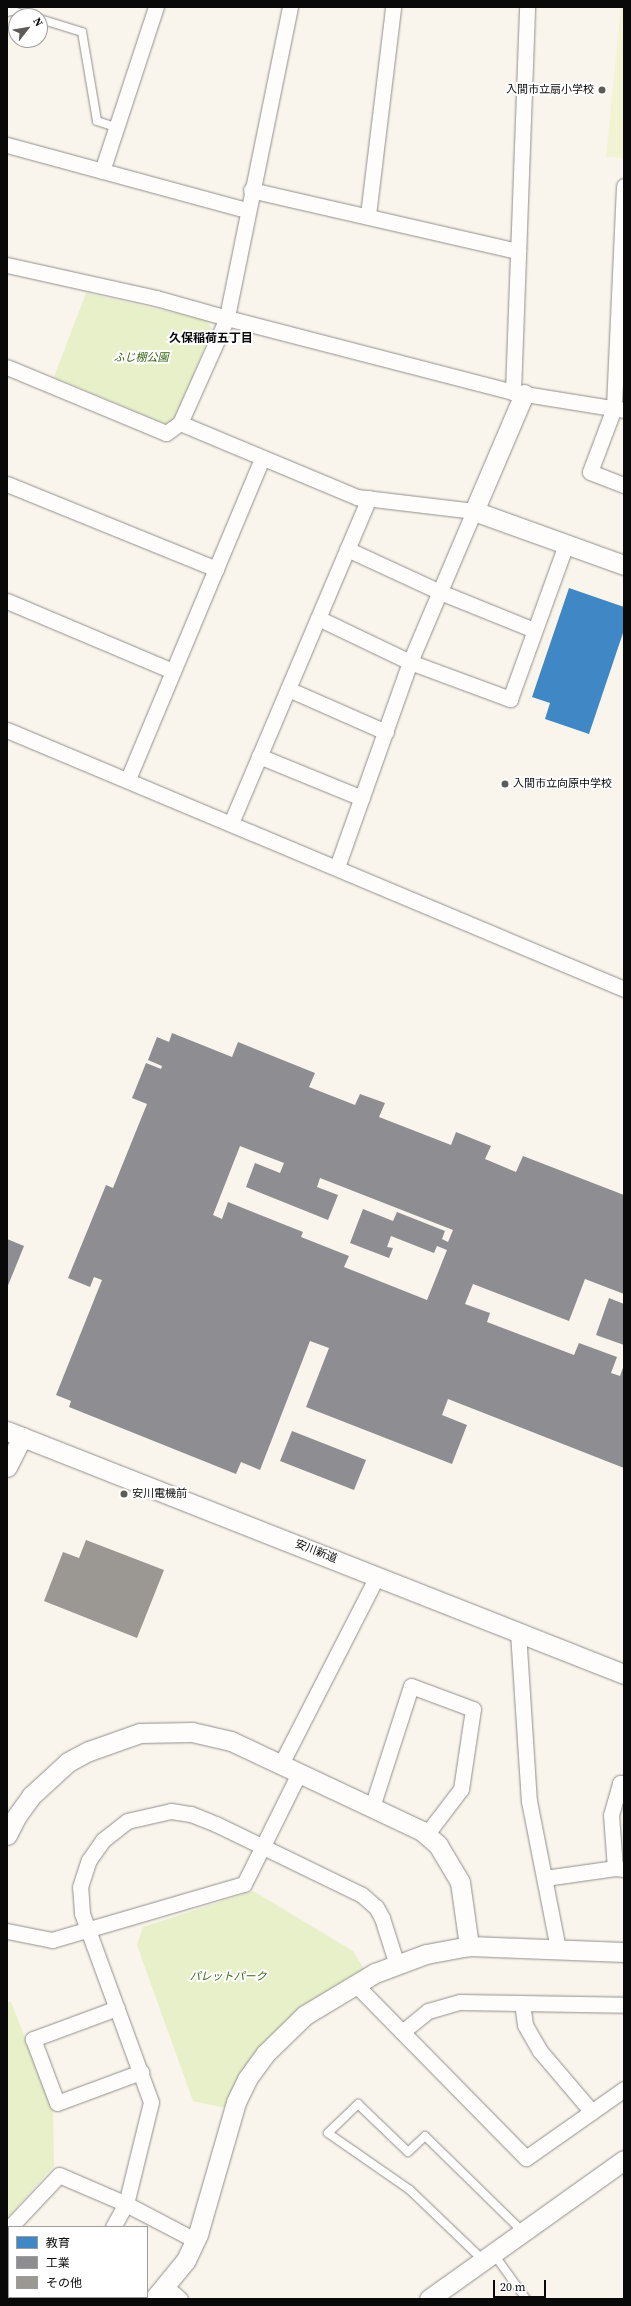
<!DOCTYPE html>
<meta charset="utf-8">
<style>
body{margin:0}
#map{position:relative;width:631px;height:2306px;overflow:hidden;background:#f9f4ec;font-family:"Source Serif 4","Noto Sans JP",serif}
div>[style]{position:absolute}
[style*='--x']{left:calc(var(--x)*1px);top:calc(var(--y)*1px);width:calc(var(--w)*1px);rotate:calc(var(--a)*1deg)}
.green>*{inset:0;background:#e7f0c9}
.pitch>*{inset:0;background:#f1f3d3}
.schools>*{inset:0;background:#3f88c5}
.industry>*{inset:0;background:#8d8d92}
.building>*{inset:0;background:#9b9793}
.roads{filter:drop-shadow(0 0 1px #918f8b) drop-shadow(0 0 1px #918f8b)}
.service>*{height:8px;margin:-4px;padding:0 4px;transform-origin:4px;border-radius:4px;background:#fefdfc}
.minor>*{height:15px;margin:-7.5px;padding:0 7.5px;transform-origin:7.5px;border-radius:7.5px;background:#fefdfc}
.tertiary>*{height:19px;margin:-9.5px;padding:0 9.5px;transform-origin:9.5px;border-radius:9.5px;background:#fefdfc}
.dots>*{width:11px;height:11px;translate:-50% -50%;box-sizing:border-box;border:2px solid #fff;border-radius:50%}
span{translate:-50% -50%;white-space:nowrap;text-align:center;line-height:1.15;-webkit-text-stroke:4px #fff;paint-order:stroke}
.poi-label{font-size:11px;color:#090909}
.right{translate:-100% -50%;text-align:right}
.left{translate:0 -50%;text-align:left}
.park-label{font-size:11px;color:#356615;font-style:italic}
.street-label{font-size:11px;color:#090909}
.neighbourhood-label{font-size:12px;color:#090909;font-weight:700}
.frame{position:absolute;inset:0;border:8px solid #090909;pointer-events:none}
.legend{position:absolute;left:8px;top:2226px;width:140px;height:72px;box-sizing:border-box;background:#fff;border:1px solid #9d9d9d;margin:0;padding:5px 7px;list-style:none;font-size:12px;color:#090909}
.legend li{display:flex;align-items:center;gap:8px;height:20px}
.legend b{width:20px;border:1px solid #9d9d9d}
.north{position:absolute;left:8px;top:8px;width:40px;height:40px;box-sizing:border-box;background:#fff;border:1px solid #9d9d9d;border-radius:50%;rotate:59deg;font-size:11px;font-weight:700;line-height:16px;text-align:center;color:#090909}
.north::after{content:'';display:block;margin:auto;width:14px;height:18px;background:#5d5b58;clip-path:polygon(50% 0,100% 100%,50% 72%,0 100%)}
.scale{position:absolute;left:493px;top:2280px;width:53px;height:18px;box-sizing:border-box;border:2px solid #090909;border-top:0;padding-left:5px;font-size:12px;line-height:14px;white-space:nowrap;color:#090909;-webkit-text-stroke:3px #fff;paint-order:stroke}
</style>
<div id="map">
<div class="green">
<div style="clip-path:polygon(86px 293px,206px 320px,212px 329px,175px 419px,166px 424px,54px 377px)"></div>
<div style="clip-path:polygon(253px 1891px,353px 1951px,364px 1969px,340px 1985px,226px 2108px,193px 2101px,137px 1945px,143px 1927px)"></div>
<div style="clip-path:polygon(7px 2002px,11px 2002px,53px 2110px,54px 2166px,7px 2218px)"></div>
</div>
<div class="pitch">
<div style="clip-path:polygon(621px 7px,624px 7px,624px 158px,606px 157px)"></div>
</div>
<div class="schools">
<div style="clip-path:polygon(569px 588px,624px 607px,624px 630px,589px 734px,545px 719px,550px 703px,532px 697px)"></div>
</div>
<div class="industry">
<div style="clip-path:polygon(evenodd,172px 1033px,232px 1057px,238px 1042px,315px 1073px,309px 1087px,355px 1105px,360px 1094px,385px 1103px,379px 1117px,451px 1145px,456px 1132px,491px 1146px,485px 1159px,516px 1172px,523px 1156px,624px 1195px,624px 1294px,585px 1279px,569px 1321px,473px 1284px,465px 1304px,490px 1313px,487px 1322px,574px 1355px,579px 1343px,617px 1357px,611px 1373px,620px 1376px,624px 1365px,624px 1468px,448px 1399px,442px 1415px,467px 1425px,452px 1464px,306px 1407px,329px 1348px,310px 1341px,260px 1470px,241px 1462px,236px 1474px,69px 1407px,71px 1401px,56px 1395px,102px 1280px,94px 1277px,90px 1287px,68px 1278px,106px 1185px,113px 1188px,147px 1104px,132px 1098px,146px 1063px,161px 1069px,162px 1066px,148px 1060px,157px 1037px,169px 1042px,172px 1033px,240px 1146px,284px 1163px,280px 1173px,255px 1163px,246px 1187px,328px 1220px,338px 1195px,317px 1187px,320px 1178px,453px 1230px,448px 1242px,442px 1239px,445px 1231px,397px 1212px,393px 1221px,363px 1209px,350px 1243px,389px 1258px,393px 1248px,387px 1247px,391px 1236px,434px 1253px,437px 1246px,447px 1250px,427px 1300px,344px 1267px,349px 1256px,301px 1237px,303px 1232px,228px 1202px,222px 1219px,213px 1215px,240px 1146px)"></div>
<div style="clip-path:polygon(7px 1239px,24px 1246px,7px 1288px)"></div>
<div style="clip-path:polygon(609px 1298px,624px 1304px,624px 1345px,596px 1335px)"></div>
<div style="clip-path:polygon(292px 1431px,366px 1460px,354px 1490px,280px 1461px)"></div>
</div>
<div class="building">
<div style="clip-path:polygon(86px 1540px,164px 1570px,137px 1638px,44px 1601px,63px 1552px,79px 1558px)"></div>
</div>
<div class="roads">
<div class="service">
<div style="--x:7;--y:9;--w:23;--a:18"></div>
<div style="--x:40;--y:19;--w:44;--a:17.2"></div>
<div style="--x:82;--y:32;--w:90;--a:80.4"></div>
<div style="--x:97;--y:121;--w:20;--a:18"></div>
<div style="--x:493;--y:2253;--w:57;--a:54.3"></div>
<div style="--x:483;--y:2260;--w:101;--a:-136.2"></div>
<div style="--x:410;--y:2190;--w:100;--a:-145.2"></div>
<div style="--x:328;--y:2133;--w:42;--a:-44"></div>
<div style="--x:358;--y:2104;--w:69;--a:43.8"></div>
<div style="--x:408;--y:2152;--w:23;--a:-43"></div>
<div style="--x:425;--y:2136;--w:136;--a:44.4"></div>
</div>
<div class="minor">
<div style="--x:290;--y:7;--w:317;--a:101.5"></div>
<div style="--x:227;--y:318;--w:295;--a:14.5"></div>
<div style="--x:513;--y:392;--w:112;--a:9.2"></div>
<div style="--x:7;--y:8;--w:1;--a:-45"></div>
<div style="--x:7;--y:145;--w:249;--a:15.2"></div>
<div style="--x:102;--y:171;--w:173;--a:-71.8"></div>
<div style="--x:624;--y:186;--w:222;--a:92.6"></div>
<div style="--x:614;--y:408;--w:68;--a:110.6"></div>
<div style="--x:590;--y:472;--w:36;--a:21"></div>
<div style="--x:251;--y:190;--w:274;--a:12.9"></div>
<div style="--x:368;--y:215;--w:209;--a:-83.1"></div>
<div style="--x:7;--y:265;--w:153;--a:12.5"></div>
<div style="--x:156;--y:298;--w:74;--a:15.7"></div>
<div style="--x:227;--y:318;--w:115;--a:114.1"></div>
<div style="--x:180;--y:423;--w:17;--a:144"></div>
<div style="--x:166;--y:433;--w:172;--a:-157.5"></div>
<div style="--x:513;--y:392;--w:385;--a:-87.9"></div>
<div style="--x:180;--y:423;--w:192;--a:22.7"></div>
<div style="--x:357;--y:497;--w:118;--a:6.8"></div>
<div style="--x:474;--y:511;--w:164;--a:113"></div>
<div style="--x:410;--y:662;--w:218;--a:109.6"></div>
<div style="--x:7;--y:484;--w:226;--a:22.1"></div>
<div style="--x:347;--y:549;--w:102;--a:24.8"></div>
<div style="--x:440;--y:592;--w:101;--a:22"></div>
<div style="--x:7;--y:601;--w:180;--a:22.9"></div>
<div style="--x:318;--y:618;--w:102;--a:25.6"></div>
<div style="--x:410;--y:662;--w:107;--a:20.3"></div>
<div style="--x:510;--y:699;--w:165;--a:-70.1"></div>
<div style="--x:288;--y:689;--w:107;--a:23.7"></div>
<div style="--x:7;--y:730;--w:669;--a:22.77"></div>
<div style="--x:259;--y:756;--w:111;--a:22.2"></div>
<div style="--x:128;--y:779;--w:348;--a:-67.3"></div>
<div style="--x:231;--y:823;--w:353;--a:-67"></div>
<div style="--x:518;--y:1632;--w:169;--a:86.3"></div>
<div style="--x:529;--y:1801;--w:151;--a:78.9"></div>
<div style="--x:281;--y:1764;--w:211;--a:-62.9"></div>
<div style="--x:372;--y:1807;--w:127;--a:-72.1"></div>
<div style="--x:411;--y:1686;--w:66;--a:20.4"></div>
<div style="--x:473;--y:1709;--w:81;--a:98.5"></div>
<div style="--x:461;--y:1789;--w:58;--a:127.3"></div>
<div style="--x:615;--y:1868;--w:53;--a:-94.3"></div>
<div style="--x:611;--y:1815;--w:33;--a:-74"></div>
<div style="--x:620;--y:1783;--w:4;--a:0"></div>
<div style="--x:545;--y:1878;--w:71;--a:-8.1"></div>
<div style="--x:615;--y:1868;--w:9;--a:6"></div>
<div style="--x:7;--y:1931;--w:46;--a:11.3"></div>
<div style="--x:52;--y:1940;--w:200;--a:-16.3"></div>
<div style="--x:244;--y:1884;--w:124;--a:-63.6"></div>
<div style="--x:355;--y:1984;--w:244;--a:45.5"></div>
<div style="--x:526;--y:2158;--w:120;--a:-35.1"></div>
<div style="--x:522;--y:2003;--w:22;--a:82"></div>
<div style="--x:525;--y:2025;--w:30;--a:60"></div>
<div style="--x:540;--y:2051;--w:80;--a:49.6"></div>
<div style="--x:117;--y:2008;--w:90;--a:159.7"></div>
<div style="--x:33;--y:2039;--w:68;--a:69.4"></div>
<div style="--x:57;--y:2103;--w:90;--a:-20.3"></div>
<div style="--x:402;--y:2032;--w:33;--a:-39"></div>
<div style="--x:428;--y:2011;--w:33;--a:-16"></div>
<div style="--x:460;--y:2002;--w:164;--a:1"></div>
<div style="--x:10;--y:2227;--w:71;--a:-46.7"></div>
<div style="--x:59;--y:2175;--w:73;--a:23.4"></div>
<div style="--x:126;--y:2204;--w:78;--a:27.6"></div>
<div style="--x:113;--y:2227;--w:26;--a:-61"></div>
<div style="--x:126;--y:2204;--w:105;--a:-76.2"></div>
<div style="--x:151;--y:2102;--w:201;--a:-110.1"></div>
<div style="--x:82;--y:1913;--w:26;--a:-94"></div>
<div style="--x:80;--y:1887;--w:28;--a:-72"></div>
<div style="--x:89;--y:1860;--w:24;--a:-55"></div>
<div style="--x:103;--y:1840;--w:31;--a:-38"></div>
<div style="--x:127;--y:1821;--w:45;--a:-12.8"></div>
<div style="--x:171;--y:1811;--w:20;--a:9"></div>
<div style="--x:191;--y:1814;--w:27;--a:22"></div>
<div style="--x:216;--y:1824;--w:162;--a:25.9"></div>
<div style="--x:362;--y:1895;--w:18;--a:41"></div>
<div style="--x:376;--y:1907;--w:13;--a:61"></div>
<div style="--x:382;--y:1918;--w:49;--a:72.3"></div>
<div style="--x:165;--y:2286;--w:20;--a:41"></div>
<div style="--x:14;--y:2299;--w:7;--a:-16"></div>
</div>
<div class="tertiary">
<div style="--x:524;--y:394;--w:127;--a:113.1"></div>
<div style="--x:474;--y:511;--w:159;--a:19.8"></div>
<div style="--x:7;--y:1431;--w:663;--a:21.5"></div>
<div style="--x:7;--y:1467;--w:34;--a:-63"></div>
<div style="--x:7;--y:1835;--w:20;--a:-63"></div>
<div style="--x:16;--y:1817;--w:26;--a:-54"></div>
<div style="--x:31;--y:1796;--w:50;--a:-42.6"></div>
<div style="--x:68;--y:1762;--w:24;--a:-28"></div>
<div style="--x:89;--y:1751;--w:54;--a:-19.4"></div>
<div style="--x:140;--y:1733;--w:52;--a:-1.1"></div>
<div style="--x:192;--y:1732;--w:40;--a:13"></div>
<div style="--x:231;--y:1741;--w:211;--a:25.2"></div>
<div style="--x:422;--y:1831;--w:21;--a:41"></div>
<div style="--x:438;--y:1845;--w:43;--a:59.3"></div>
<div style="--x:460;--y:1882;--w:65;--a:82"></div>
<div style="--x:154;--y:2299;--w:50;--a:-50.6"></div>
<div style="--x:186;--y:2260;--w:29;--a:-65"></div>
<div style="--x:198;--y:2234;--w:137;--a:-73.9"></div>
<div style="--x:236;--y:2102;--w:25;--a:-64"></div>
<div style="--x:247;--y:2079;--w:31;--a:-54"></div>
<div style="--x:265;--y:2054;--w:56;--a:-44.3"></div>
<div style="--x:305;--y:2015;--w:82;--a:-31"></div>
<div style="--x:375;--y:1973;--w:54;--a:-20.4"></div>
<div style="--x:426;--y:1954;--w:44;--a:-10.5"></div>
<div style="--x:469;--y:1946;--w:155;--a:2.2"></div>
<div style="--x:429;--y:2299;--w:239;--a:-35.5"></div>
</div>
</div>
<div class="dots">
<div style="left:602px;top:90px;background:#5d5b58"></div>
<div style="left:505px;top:784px;background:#5d5b58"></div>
<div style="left:124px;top:1494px;background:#5d5b58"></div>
</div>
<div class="poi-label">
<span class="right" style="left:594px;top:90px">入間市立扇小学校</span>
<span class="left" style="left:513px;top:784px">入間市立向原中学校</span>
<span class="left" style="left:132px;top:1494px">安川電機前</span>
</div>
<div class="park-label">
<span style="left:141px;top:358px">ふじ棚公園</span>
<span style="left:228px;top:1977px">パレットパーク</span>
</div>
<div class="street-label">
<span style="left:316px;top:1552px;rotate:21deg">安川新道</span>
</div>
<div class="neighbourhood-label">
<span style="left:211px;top:339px">久保稲荷五丁目</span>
</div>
<div class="frame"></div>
<ul class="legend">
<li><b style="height:11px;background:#3f88c5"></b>教育</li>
<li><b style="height:11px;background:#8d8d92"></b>工業</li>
<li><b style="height:11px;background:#9b9793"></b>その他</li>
</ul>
<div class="north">N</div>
<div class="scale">20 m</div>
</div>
